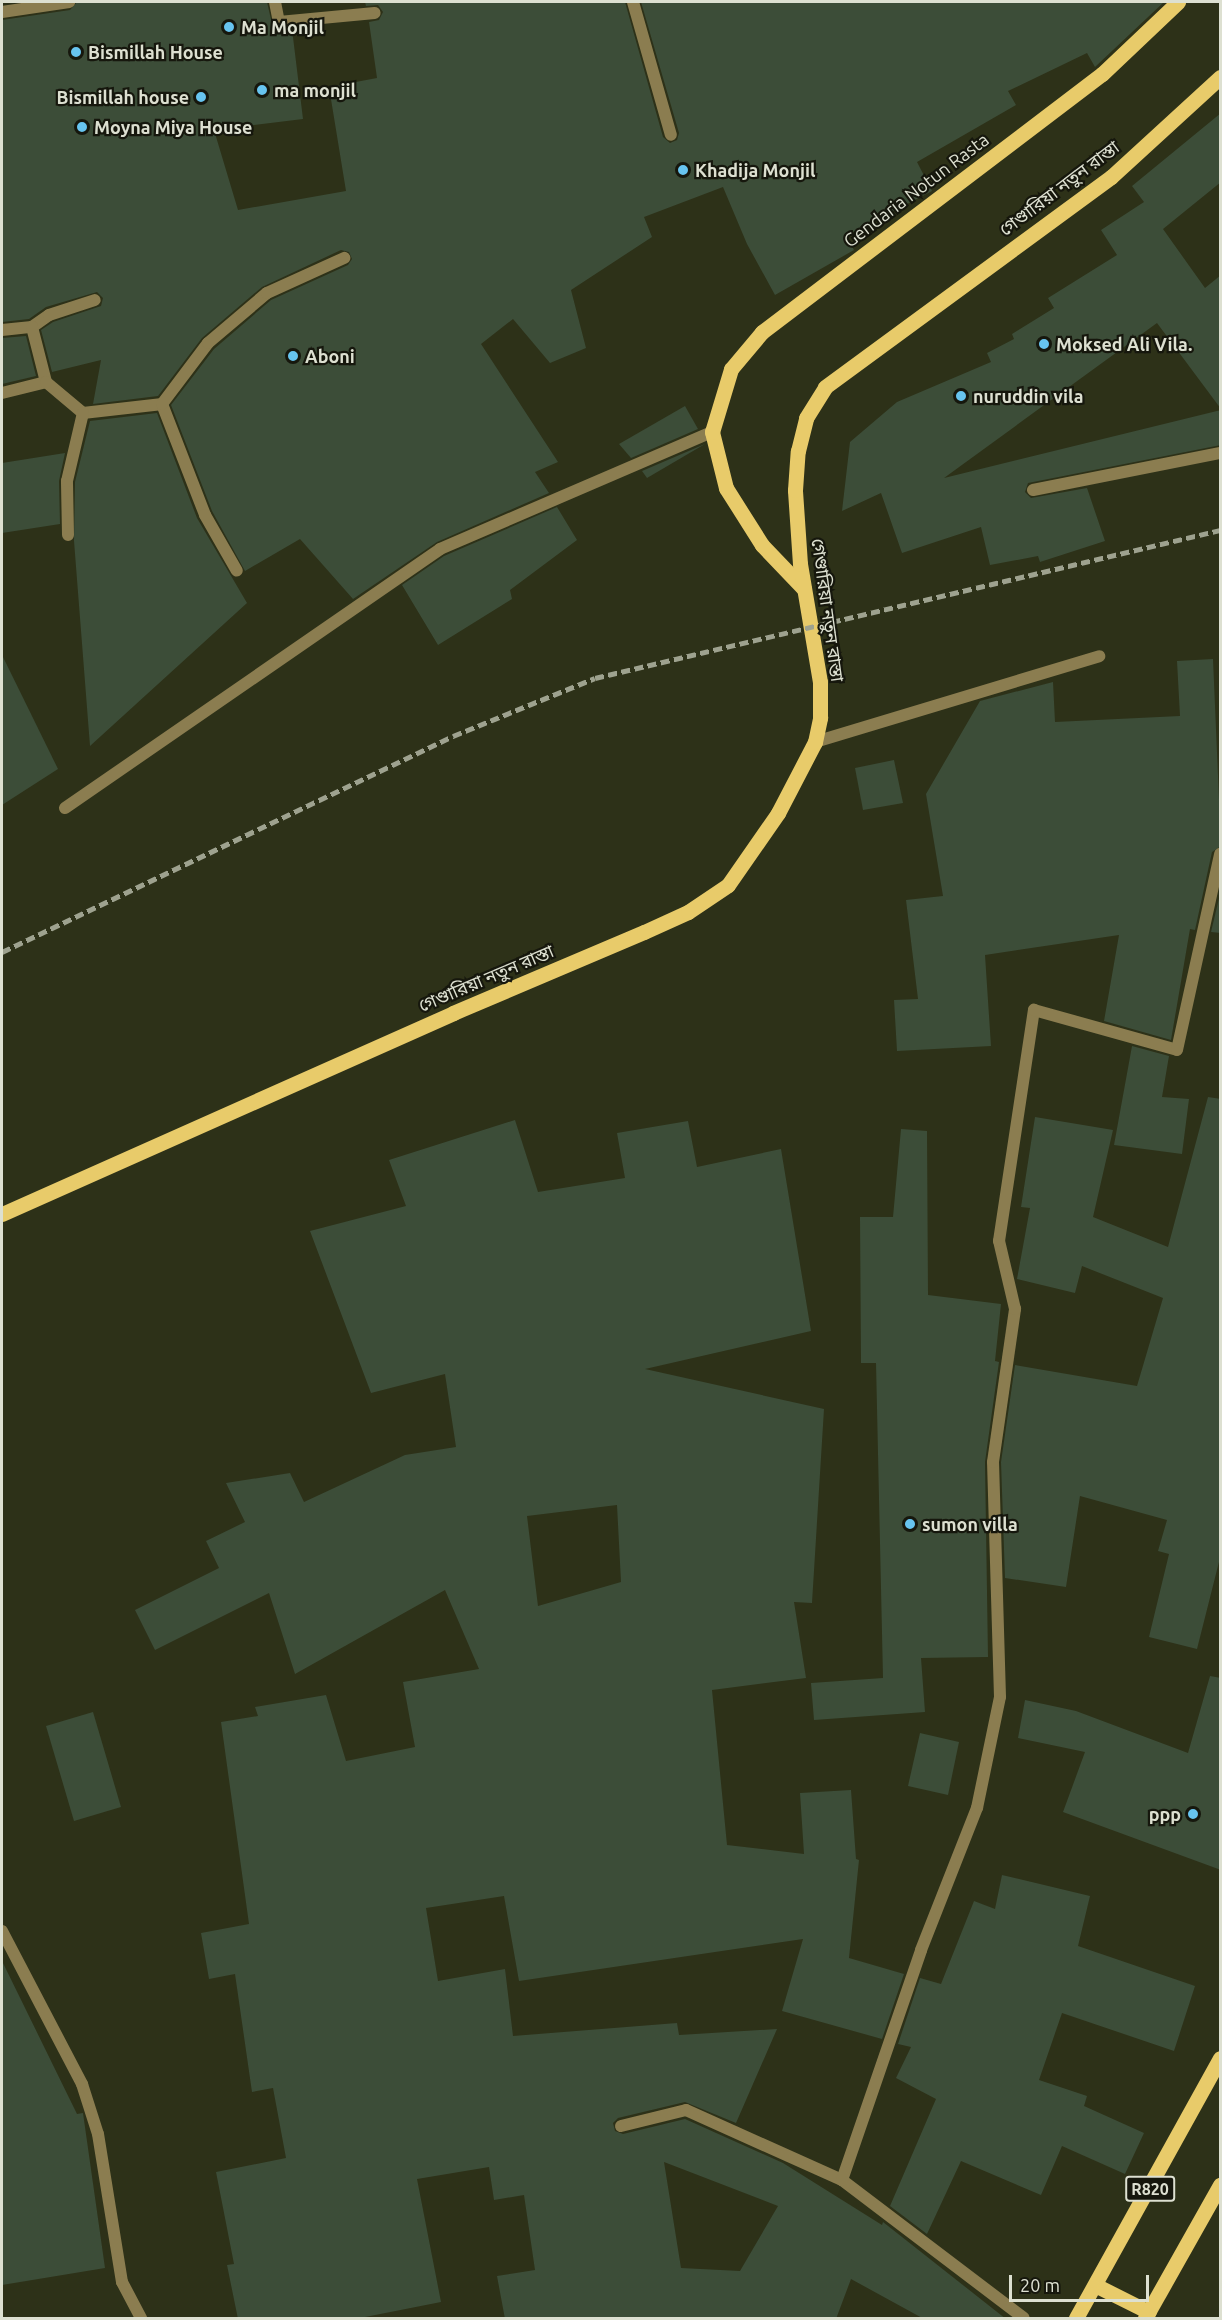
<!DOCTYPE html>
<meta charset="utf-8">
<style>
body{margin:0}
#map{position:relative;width:1222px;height:2320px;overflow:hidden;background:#2d3118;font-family:Ubuntu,"Noto Sans Bengali",sans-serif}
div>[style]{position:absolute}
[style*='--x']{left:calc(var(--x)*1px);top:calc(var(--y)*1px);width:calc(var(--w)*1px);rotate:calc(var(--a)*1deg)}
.building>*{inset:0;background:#3c4d38}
.service>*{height:12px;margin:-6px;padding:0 6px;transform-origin:6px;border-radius:6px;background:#8b7d50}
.minor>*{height:12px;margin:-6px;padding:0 6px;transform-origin:6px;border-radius:6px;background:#8b7d50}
.primary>*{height:15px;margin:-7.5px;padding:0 7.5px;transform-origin:7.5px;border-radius:7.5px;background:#e8cb6a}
.rail>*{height:4.5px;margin-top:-2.25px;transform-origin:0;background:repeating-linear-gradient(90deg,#9ea28f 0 9px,transparent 0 13.5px)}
.dots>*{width:16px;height:16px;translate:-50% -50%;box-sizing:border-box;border:3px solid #16170d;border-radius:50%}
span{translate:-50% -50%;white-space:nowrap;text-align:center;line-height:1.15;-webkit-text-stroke:4.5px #16170d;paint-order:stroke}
.shield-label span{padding:2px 4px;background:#16170d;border:2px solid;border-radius:4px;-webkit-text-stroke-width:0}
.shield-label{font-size:16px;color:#dde0d1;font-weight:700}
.poi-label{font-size:18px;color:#dde0d1;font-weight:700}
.left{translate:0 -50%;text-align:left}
.right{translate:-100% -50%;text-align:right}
.street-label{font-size:18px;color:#dde0d1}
.frame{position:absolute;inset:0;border:3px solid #dde0d1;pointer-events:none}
.scale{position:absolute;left:1009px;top:2275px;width:140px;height:27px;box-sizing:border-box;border:3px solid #dde0d1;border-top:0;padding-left:8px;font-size:18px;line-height:21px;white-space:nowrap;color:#dde0d1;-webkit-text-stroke:4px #16170d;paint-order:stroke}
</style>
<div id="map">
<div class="building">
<div style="clip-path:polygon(77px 2px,267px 2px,273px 28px,292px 29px,303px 119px,214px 130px,238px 210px,346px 191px,329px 87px,377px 78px,369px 22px,379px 20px,383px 12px,378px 5px,366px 6px,365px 2px,625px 2px,663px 137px,670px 143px,677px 140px,679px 133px,641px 2px,1164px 2px,1095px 67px,1087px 53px,1008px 91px,1016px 105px,917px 162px,932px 191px,846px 236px,854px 250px,775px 295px,747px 244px,723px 187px,644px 217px,652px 237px,571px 290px,586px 348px,550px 363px,513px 319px,481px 344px,558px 462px,535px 472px,549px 493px,437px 542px,353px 599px,300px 539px,245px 571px,212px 511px,171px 405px,214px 349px,271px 300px,348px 265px,352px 259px,349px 252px,341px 250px,262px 287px,202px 338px,158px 396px,93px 404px,101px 360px,52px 372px,41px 330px,53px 322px,101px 306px,103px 298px,97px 292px,46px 307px,29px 319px,2px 322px,2px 20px,70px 10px)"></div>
<div style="clip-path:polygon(1221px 113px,1221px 182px,1163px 229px,1205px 288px,1221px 275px,1221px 409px,1157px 323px,944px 478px,1221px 410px,1221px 445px,1028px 483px,1025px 492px,1031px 498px,1087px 488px,1105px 541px,1040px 562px,1038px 556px,990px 565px,981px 527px,902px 553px,881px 493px,842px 511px,850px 442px,897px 402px,991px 362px,987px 353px,1014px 339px,1012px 334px,1054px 308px,1048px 298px,1117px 255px,1101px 230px,1144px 202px,1132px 186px)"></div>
<div style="clip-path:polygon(26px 336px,36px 376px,2px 384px,2px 338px)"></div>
<div style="clip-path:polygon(685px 406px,698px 429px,631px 458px,619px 444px)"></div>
<div style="clip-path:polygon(157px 413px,197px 518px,247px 603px,90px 746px,74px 541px,75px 482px,90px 421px)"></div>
<div style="clip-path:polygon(705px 444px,647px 478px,642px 471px)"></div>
<div style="clip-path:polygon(65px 453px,59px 481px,60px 524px,2px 533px,2px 463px)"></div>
<div style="clip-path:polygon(557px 507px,577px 540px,510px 590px,512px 599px,438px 645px,402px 585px,444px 556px)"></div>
<div style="clip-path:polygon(2px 655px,58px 769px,2px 805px)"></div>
<div style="clip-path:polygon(1213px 659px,1221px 846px,1212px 852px,1195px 930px,1190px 929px,1171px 1040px,1104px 1021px,1119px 935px,985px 955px,991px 1046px,897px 1051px,894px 1000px,918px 999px,906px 900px,943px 896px,926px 794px,980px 701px,1053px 682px,1055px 722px,1180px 716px,1177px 661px)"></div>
<div style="clip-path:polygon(894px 760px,903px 803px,863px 810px,855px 768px)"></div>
<div style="clip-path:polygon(1221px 890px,1221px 933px,1211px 932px)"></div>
<div style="clip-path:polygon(1132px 1046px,1169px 1056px,1162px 1097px,1189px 1099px,1182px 1154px,1114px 1145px)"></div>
<div style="clip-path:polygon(1208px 1097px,1221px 1099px,1221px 1554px,1197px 1649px,1149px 1637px,1169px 1554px,1158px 1551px,1167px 1520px,1080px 1496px,1066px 1587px,1005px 1578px,1001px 1462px,1015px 1365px,1137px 1386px,1163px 1298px,1082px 1266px,1075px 1293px,1017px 1279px,1030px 1208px,1021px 1207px,1035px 1117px,1113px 1130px,1093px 1217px,1168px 1247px)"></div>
<div style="clip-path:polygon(evenodd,515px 1120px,538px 1192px,625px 1178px,617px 1133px,688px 1121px,697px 1167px,781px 1149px,811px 1331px,645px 1369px,824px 1409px,812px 1603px,794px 1602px,806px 1678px,712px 1690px,727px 1845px,804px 1854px,800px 1793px,851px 1790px,856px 1859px,859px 1860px,849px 1958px,904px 1974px,882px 2039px,782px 2011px,803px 1939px,519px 1981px,504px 1896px,426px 1908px,438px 1981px,505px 1969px,513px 2036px,677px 2023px,679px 2035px,777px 2029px,736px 2123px,685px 2102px,618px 2118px,613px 2123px,615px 2131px,623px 2134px,685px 2119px,783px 2163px,882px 2225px,883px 2222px,1006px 2319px,924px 2319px,851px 2279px,836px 2319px,505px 2319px,497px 2276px,535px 2270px,524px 2195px,494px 2200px,489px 2167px,417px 2179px,441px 2302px,355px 2319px,238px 2319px,227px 2265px,234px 2264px,216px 2172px,286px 2158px,273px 2088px,252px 2092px,235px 1974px,209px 1979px,201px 1933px,249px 1924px,221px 1722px,258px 1716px,255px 1707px,326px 1695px,346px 1761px,415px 1747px,403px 1682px,479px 1669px,445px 1590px,295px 1674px,269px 1593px,155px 1650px,135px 1610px,219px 1568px,206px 1541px,245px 1522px,226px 1483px,290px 1473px,304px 1502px,405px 1455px,456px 1447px,445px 1374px,371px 1393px,310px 1231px,406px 1206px,389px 1160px,515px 1120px,617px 1505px,621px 1582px,538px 1606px,527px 1516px,617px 1505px,515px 1120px,664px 2162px,778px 2206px,740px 2271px,681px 2268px,664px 2162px)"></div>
<div style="clip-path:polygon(901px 1129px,927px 1131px,928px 1295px,1001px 1304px,995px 1361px,999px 1362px,985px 1462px,988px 1657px,921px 1658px,925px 1712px,814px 1720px,811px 1683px,883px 1678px,876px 1363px,861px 1363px,860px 1217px,893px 1217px)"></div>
<div style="clip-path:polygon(1210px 1676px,1221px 1678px,1221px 1870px,1063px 1812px,1085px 1752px,1018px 1738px,1025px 1700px,1076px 1711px,1188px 1753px)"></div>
<div style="clip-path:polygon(93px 1712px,121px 1807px,74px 1821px,46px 1726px)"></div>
<div style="clip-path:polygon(920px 1733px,959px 1742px,948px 1795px,908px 1786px)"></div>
<div style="clip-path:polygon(1002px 1875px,1090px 1896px,1078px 1946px,1195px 1986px,1174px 2051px,1062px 2013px,1039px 2080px,1087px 2096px,1084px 2106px,1144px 2133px,1125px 2174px,1062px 2146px,1041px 2195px,961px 2161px,927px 2234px,890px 2206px,936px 2099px,896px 2078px,911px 2047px,898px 2044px,920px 1978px,941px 1984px,974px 1901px,995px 1909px)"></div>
<div style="clip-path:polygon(2px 1961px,77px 2114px,83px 2113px,105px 2268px,2px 2285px)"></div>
</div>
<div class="service">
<div style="--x:815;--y:742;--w:297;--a:-16.8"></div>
<div style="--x:65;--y:808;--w:456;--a:-34.6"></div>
<div style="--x:440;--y:549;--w:296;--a:-23.3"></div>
</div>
<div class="minor">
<div style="--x:275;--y:2;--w:20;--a:79"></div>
<div style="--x:279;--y:22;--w:96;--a:-5.4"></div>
<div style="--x:633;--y:2;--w:138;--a:74.1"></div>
<div style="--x:2;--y:12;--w:68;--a:-8.5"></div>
<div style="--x:32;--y:327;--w:21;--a:-35"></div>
<div style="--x:49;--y:315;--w:48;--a:-18.1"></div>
<div style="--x:2;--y:330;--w:30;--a:-6"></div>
<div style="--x:32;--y:327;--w:57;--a:75.7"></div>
<div style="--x:2;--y:393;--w:45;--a:-14"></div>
<div style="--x:46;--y:382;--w:48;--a:40"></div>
<div style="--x:83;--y:413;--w:80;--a:-6.5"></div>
<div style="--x:162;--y:404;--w:119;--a:68.8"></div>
<div style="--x:205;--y:515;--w:64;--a:60.3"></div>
<div style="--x:162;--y:404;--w:76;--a:-53"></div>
<div style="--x:208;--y:343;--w:77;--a:-40.3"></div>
<div style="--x:267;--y:293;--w:85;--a:-24.4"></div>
<div style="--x:1033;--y:490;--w:191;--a:-11.2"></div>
<div style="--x:68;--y:535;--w:54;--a:-91.1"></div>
<div style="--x:67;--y:481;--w:70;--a:-76.8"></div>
<div style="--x:2;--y:1931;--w:173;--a:62.4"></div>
<div style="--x:82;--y:2084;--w:52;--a:72.3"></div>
<div style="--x:98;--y:2134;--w:150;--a:80.8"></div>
<div style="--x:122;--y:2282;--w:41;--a:62.2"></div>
<div style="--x:621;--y:2126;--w:67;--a:-13.8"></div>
<div style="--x:686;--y:2110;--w:171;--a:24.2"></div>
<div style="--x:842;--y:2180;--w:228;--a:37.2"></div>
<div style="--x:842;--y:2180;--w:243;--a:-71"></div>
<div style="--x:921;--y:1950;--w:153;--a:-68.5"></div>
<div style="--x:977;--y:1808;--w:113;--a:-78.3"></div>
<div style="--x:1000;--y:1697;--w:235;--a:-91.7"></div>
<div style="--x:993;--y:1462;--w:155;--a:-81.8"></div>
<div style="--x:1015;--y:1309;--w:70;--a:-103.2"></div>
<div style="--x:999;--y:1241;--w:234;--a:-81.4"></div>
<div style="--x:1034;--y:1010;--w:148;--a:15.6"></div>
<div style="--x:1177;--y:1050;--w:201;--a:-77.6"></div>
</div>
<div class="primary">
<div style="--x:804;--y:589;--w:61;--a:-133.7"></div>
<div style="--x:762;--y:545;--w:67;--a:-122.3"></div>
<div style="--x:726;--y:488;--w:58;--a:-104"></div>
<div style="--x:712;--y:432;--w:66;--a:-73.2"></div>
<div style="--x:731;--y:369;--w:48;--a:-50"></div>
<div style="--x:762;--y:332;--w:427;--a:-37.2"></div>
<div style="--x:1102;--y:74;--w:105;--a:-43.5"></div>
<div style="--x:2;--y:1214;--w:494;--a:-24"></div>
<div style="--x:453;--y:1013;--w:207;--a:-23"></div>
<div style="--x:644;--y:932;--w:48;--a:-24.4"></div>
<div style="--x:688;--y:912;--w:48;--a:-34"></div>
<div style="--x:728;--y:885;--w:88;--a:-55.2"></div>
<div style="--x:778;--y:813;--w:80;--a:-62.5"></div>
<div style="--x:815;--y:742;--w:25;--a:-78"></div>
<div style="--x:820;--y:718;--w:36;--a:-90"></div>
<div style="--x:820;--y:682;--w:120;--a:-99.6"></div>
<div style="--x:800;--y:564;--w:74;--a:-93.9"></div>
<div style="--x:795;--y:490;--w:39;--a:-86"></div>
<div style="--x:798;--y:451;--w:34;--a:-76"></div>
<div style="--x:806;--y:418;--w:36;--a:-58"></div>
<div style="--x:825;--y:387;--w:355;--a:-36.3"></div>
<div style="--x:1111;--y:177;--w:148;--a:-42.5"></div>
<div style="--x:1095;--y:2285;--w:60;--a:26.6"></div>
<div style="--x:1076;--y:2318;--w:297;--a:-61"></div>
<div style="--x:1145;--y:2318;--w:153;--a:-60.6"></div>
</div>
<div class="rail">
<div style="--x:2;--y:952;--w:500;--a:-25.59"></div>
<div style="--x:453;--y:736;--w:153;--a:-22.2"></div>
<div style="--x:595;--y:678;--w:642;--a:-13.32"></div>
</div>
<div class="dots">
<div style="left:229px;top:27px;background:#67c4ef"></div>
<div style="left:76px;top:52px;background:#67c4ef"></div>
<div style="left:262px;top:90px;background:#67c4ef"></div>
<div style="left:201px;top:97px;background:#67c4ef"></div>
<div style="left:82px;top:127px;background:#67c4ef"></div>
<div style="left:683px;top:170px;background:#67c4ef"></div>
<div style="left:1044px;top:344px;background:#67c4ef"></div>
<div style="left:293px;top:356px;background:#67c4ef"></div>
<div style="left:961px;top:396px;background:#67c4ef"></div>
<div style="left:910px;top:1524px;background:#67c4ef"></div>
<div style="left:1193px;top:1814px;background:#67c4ef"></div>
</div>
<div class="shield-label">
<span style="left:1150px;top:2189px">R820</span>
</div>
<div class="poi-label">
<span class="left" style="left:241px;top:27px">Ma Monjil</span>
<span class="left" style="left:88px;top:52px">Bismillah House</span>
<span class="left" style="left:274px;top:90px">ma monjil</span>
<span class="right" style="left:189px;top:97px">Bismillah house</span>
<span class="left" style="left:94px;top:127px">Moyna Miya House</span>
<span class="left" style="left:695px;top:170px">Khadija Monjil</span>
<span class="left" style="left:1056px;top:344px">Moksed Ali Vila.</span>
<span class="left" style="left:305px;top:356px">Aboni</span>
<span class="left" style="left:973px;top:396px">nuruddin vila</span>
<span class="left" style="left:922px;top:1524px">sumon villa</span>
<span class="right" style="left:1181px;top:1814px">ppp</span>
</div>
<div class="street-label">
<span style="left:1059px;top:188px;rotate:-37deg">গেণ্ডারিয়া নতুন রাস্তা</span>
<span style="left:916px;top:190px;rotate:-37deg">Gendaria Notun Rasta</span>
<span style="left:828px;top:610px;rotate:82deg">গেণ্ডারিয়া নতুন রাস্তা</span>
<span style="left:486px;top:978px;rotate:-23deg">গেণ্ডারিয়া নতুন রাস্তা</span>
</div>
<div class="frame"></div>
<div class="scale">20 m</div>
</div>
